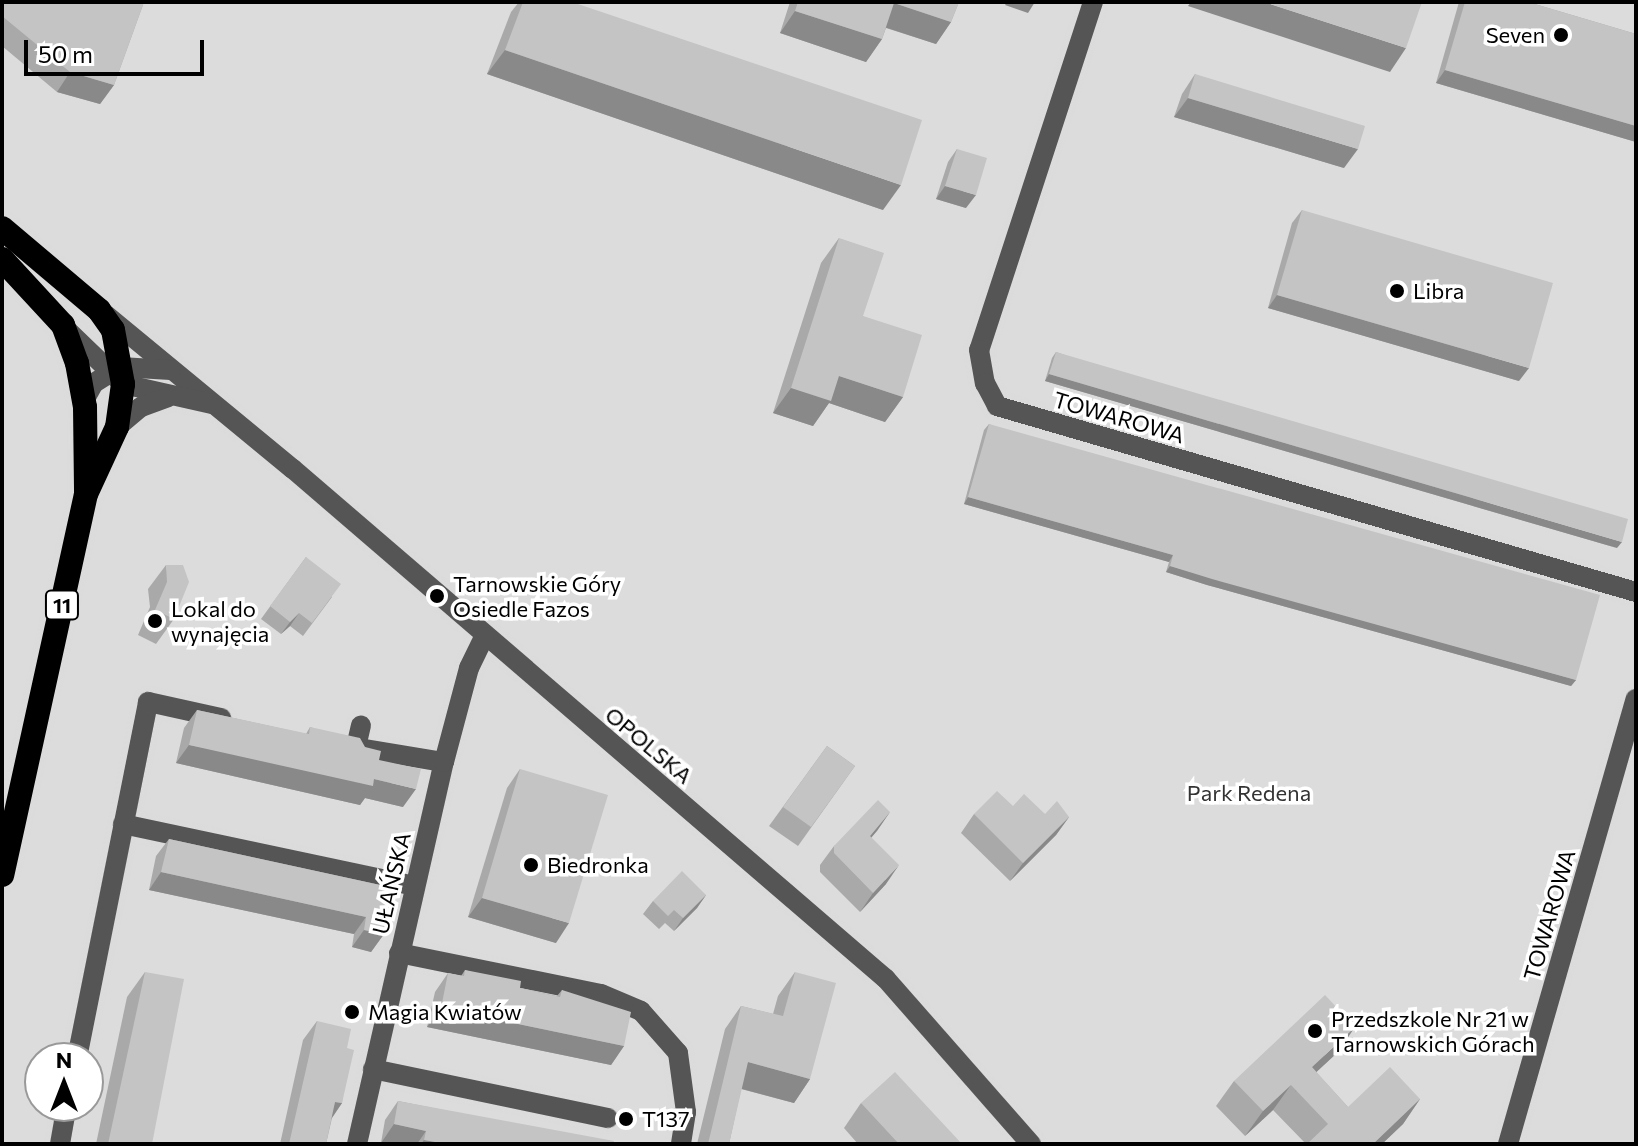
<!DOCTYPE html>
<meta charset="utf-8">
<style>
body{margin:0}
#map{position:relative;width:1638px;height:1146px;overflow:hidden;background:#fff;font-family:Commissioner,sans-serif}
div>[style]{position:absolute}
[style*='--x']{left:calc(var(--x)*1px);top:calc(var(--y)*1px);width:calc(var(--w)*1px);rotate:calc(var(--a)*1deg)}
.green>*{inset:0;background:#dcdcdc}
.roads{filter:drop-shadow(0 0 2px #dbdbdb) drop-shadow(0 0 2px #dbdbdb)}
.minor>*{height:20px;margin:-10px;padding:0 10px;transform-origin:10px;border-radius:10px;background:#555}
.highway>*{height:24px;margin:-12px;padding:0 12px;transform-origin:12px;border-radius:12px;background:#000}
.wall>*{inset:0;background:#a9a9a9}
.shaded-wall>*{inset:0;background:#898989}
.building>*{inset:0;background:#c4c4c4}
.dots>*{width:22px;height:22px;translate:-50% -50%;box-sizing:border-box;border:4px solid #fff;border-radius:50%}
span{translate:-50% -50%;white-space:nowrap;text-align:center;line-height:1.15;-webkit-text-stroke:7px #fff;paint-order:stroke}
.shield-label span{padding:2px 6px;background:#fff;border:2px solid;border-radius:6px;-webkit-text-stroke-width:0}
.shield-label{font-size:20px;color:#000;font-weight:700}
.poi-label{font-size:22px;color:#000}
.right{translate:-100% -50%;text-align:right}
.left{translate:0 -50%;text-align:left}
.street-label{font-size:22px;color:#000}
.park-label{font-size:22px;color:#333}
.frame{position:absolute;inset:0;border:4px solid #000;pointer-events:none}
.north{position:absolute;left:24px;top:1042px;width:80px;height:80px;box-sizing:border-box;background:#fff;border:2px solid #999;border-radius:50%;rotate:0deg;font-size:22px;font-weight:700;line-height:32px;text-align:center;color:#000}
.north::after{content:'';display:block;margin:auto;width:28px;height:36px;background:#000;clip-path:polygon(50% 0,100% 100%,50% 72%,0 100%)}
.scale{position:absolute;left:24px;top:40px;width:180px;height:36px;box-sizing:border-box;border:4px solid #000;border-top:0;padding-left:10px;font-size:24px;line-height:28px;white-space:nowrap;color:#000;-webkit-text-stroke:6px #fff;paint-order:stroke}
</style>
<div id="map">
<div class="green">
<div style="clip-path:polygon(evenodd,2px 2px,1636px 2px,1636px 1144px,2px 1144px,2px 2px,40px 1058px,88px 1058px,88px 1106px,40px 1106px,40px 1058px)"></div>
</div>
<div class="roads">
<div class="minor">
<div style="--x:1093;--y:2;--w:366;--a:108.1"></div>
<div style="--x:979;--y:350;--w:34;--a:80"></div>
<div style="--x:985;--y:383;--w:26;--a:62"></div>
<div style="--x:997;--y:406;--w:666;--a:16.23"></div>
<div style="--x:106;--y:315;--w:242;--a:39.5"></div>
<div style="--x:293;--y:469;--w:782;--a:40.7"></div>
<div style="--x:886;--y:979;--w:220;--a:48.7"></div>
<div style="--x:68;--y:331;--w:76;--a:43.9"></div>
<div style="--x:123;--y:384;--w:91;--a:12.7"></div>
<div style="--x:85;--y:399;--w:18;--a:-61"></div>
<div style="--x:94;--y:383;--w:31;--a:-32"></div>
<div style="--x:120;--y:367;--w:51;--a:3.4"></div>
<div style="--x:117;--y:427;--w:31;--a:-40"></div>
<div style="--x:141;--y:407;--w:29;--a:-20"></div>
<div style="--x:353;--y:747;--w:92;--a:9.4"></div>
<div style="--x:356;--y:747;--w:22;--a:-77"></div>
<div style="--x:123;--y:824;--w:298;--a:12"></div>
<div style="--x:399;--y:953;--w:206;--a:11.5"></div>
<div style="--x:601;--y:994;--w:43;--a:23"></div>
<div style="--x:641;--y:1011;--w:56;--a:48.6"></div>
<div style="--x:678;--y:1053;--w:60;--a:82.3"></div>
<div style="--x:686;--y:1112;--w:32;--a:99"></div>
<div style="--x:77;--y:1058;--w:363;--a:-78.7"></div>
<div style="--x:148;--y:702;--w:75;--a:12.4"></div>
<div style="--x:373;--y:1069;--w:240;--a:11.8"></div>
<div style="--x:60;--y:1144;--w:39;--a:-80"></div>
<div style="--x:357;--y:1144;--w:392;--a:-77.2"></div>
<div style="--x:444;--y:762;--w:97;--a:-75.1"></div>
<div style="--x:469;--y:668;--w:34;--a:-64"></div>
<div style="--x:1508;--y:1144;--w:463;--a:-74"></div>
</div>
<div class="highway">
<div style="--x:2;--y:228;--w:127;--a:40.2"></div>
<div style="--x:99;--y:310;--w:24;--a:55"></div>
<div style="--x:113;--y:330;--w:55;--a:79.5"></div>
<div style="--x:123;--y:384;--w:43;--a:97.9"></div>
<div style="--x:117;--y:427;--w:74;--a:114.8"></div>
<div style="--x:86;--y:494;--w:390;--a:102.4"></div>
<div style="--x:2;--y:259;--w:90;--a:47.3"></div>
<div style="--x:63;--y:325;--w:40;--a:69.8"></div>
<div style="--x:77;--y:363;--w:45;--a:79.7"></div>
<div style="--x:85;--y:407;--w:86;--a:89.3"></div>
</div>
</div>
<div class="wall">
<div style="clip-path:polygon(2px 2px,144px 2px,114px 85px,100px 104px,57px 92px,2px 46px)"></div>
<div style="clip-path:polygon(519px 2px,572px 2px,883px 210px,487px 74px,511px 12px)"></div>
<div style="clip-path:polygon(790px 2px,959px 2px,951px 22px,936px 44px,886px 28px,882px 39px,866px 62px,780px 33px)"></div>
<div style="clip-path:polygon(1459px 2px,1528px 2px,1636px 34px,1636px 142px,1436px 83px)"></div>
<div style="clip-path:polygon(1195px 74px,1344px 168px,1174px 117px,1182px 94px)"></div>
<div style="clip-path:polygon(957px 149px,966px 208px,936px 199px,948px 162px)"></div>
<div style="clip-path:polygon(1302px 210px,1519px 381px,1268px 308px,1292px 223px)"></div>
<div style="clip-path:polygon(839px 238px,863px 316px,903px 397px,885px 422px,829px 403px,813px 426px,773px 413px,821px 263px)"></div>
<div style="clip-path:polygon(1056px 352px,1617px 548px,1045px 381px,1052px 358px)"></div>
<div style="clip-path:polygon(989px 424px,1576px 680px,1571px 686px,1207px 585px,1166px 572px,1169px 562px,964px 504px,984px 430px)"></div>
<div style="clip-path:polygon(306px 557px,332px 597px,303px 636px,290px 626px,281px 634px,261px 619px)"></div>
<div style="clip-path:polygon(166px 565px,174px 619px,156px 644px,138px 635px,150px 607px,148px 589px)"></div>
<div style="clip-path:polygon(197px 710px,306px 734px,310px 727px,365px 747px,379px 760px,403px 807px,365px 798px,360px 805px,176px 763px,184px 728px)"></div>
<div style="clip-path:polygon(827px 746px,855px 766px,798px 846px,769px 826px)"></div>
<div style="clip-path:polygon(520px 769px,556px 943px,468px 917px,507px 788px)"></div>
<div style="clip-path:polygon(1013px 806px,1045px 814px,1069px 817px,1056px 835px,1010px 881px,961px 833px,974px 814px)"></div>
<div style="clip-path:polygon(890px 812px,871px 838px,886px 884px,860px 912px,820px 872px,820px 865px,834px 846px)"></div>
<div style="clip-path:polygon(169px 839px,394px 888px,384px 934px,371px 952px,352px 947px,354px 934px,149px 890px,156px 856px)"></div>
<div style="clip-path:polygon(706px 895px,697px 908px,674px 931px,665px 923px,659px 929px,643px 914px,653px 901px)"></div>
<div style="clip-path:polygon(465px 970px,520px 988px,557px 996px,562px 990px,624px 1046px,611px 1065px,427px 1027px,435px 992px,448px 973px,461px 976px)"></div>
<div style="clip-path:polygon(145px 972px,152px 1144px,96px 1144px,127px 997px)"></div>
<div style="clip-path:polygon(795px 972px,810px 1079px,794px 1103px,741px 1089px,729px 1144px,697px 1144px,725px 1029px,741px 1006px,773px 1014px,778px 996px)"></div>
<div style="clip-path:polygon(317px 1021px,347px 1048px,342px 1103px,332px 1118px,326px 1144px,280px 1144px,303px 1040px)"></div>
<div style="clip-path:polygon(1338px 1052px,1316px 1072px,1348px 1107px,1420px 1099px,1403px 1124px,1382px 1144px,1306px 1144px,1273px 1110px,1245px 1136px,1216px 1106px,1234px 1081px)"></div>
<div style="clip-path:polygon(398px 1101px,613px 1144px,387px 1144px,381px 1143px,385px 1120px)"></div>
<div style="clip-path:polygon(861px 1103px,962px 1144px,858px 1144px,844px 1128px)"></div>
</div>
<div class="shaded-wall">
<div style="clip-path:polygon(1007px 2px,1035px 2px,1028px 13px,1005px 5px)"></div>
<div style="clip-path:polygon(1191px 2px,1264px 2px,1406px 48px,1390px 72px,1188px 6px)"></div>
<div style="clip-path:polygon(894px 3px,951px 22px,936px 44px,878px 25px)"></div>
<div style="clip-path:polygon(795px 11px,882px 39px,866px 62px,780px 33px)"></div>
<div style="clip-path:polygon(505px 50px,901px 185px,883px 210px,487px 74px)"></div>
<div style="clip-path:polygon(1445px 70px,1636px 126px,1636px 142px,1436px 83px)"></div>
<div style="clip-path:polygon(70px 72px,114px 85px,100px 104px,57px 92px)"></div>
<div style="clip-path:polygon(1188px 98px,1358px 149px,1344px 168px,1174px 117px)"></div>
<div style="clip-path:polygon(945px 186px,976px 195px,966px 208px,936px 199px)"></div>
<div style="clip-path:polygon(1277px 295px,1529px 368px,1519px 381px,1268px 308px)"></div>
<div style="clip-path:polygon(1049px 374px,1622px 542px,1617px 548px,1045px 381px)"></div>
<div style="clip-path:polygon(839px 376px,903px 397px,885px 422px,829px 403px,813px 426px,773px 413px,791px 388px)"></div>
<div style="clip-path:polygon(968px 497px,1173px 555px,1169px 562px,964px 504px)"></div>
<div style="clip-path:polygon(1170px 566px,1576px 680px,1571px 686px,1207px 585px,1166px 572px)"></div>
<div style="clip-path:polygon(299px 613px,290px 626px,281px 634px,290px 622px)"></div>
<div style="clip-path:polygon(189px 745px,374px 779px,416px 789px,403px 807px,365px 798px,360px 805px,176px 763px)"></div>
<div style="clip-path:polygon(890px 812px,877px 831px,856px 855px,870px 836px)"></div>
<div style="clip-path:polygon(1069px 817px,1056px 835px,1010px 881px,1023px 863px)"></div>
<div style="clip-path:polygon(899px 865px,886px 884px,860px 912px,873px 893px)"></div>
<div style="clip-path:polygon(161px 872px,366px 917px,354px 934px,149px 890px)"></div>
<div style="clip-path:polygon(706px 895px,697px 908px,674px 931px,683px 918px)"></div>
<div style="clip-path:polygon(482px 898px,569px 923px,556px 943px,468px 917px)"></div>
<div style="clip-path:polygon(364px 930px,384px 934px,371px 952px,352px 947px)"></div>
<div style="clip-path:polygon(441px 1008px,624px 1046px,611px 1065px,427px 1027px)"></div>
<div style="clip-path:polygon(1355px 1027px,1338px 1052px,1295px 1092px,1312px 1067px)"></div>
<div style="clip-path:polygon(748px 1062px,810px 1079px,794px 1103px,731px 1086px)"></div>
<div style="clip-path:polygon(1291px 1085px,1273px 1110px,1245px 1136px,1263px 1111px)"></div>
<div style="clip-path:polygon(1420px 1099px,1403px 1124px,1382px 1144px,1373px 1144px)"></div>
<div style="clip-path:polygon(335px 1102px,342px 1103px,329px 1122px)"></div>
<div style="clip-path:polygon(394px 1124px,426px 1131px,417px 1144px,387px 1144px,381px 1143px)"></div>
<div style="clip-path:polygon(424px 1140px,447px 1144px,421px 1144px)"></div>
</div>
<div class="building">
<div style="clip-path:polygon(3px 2px,144px 2px,114px 85px,70px 72px,2px 16px)"></div>
<div style="clip-path:polygon(523px 2px,572px 2px,922px 120px,901px 185px,505px 50px)"></div>
<div style="clip-path:polygon(798px 2px,959px 2px,951px 22px,894px 3px,882px 39px,795px 11px)"></div>
<div style="clip-path:polygon(1264px 2px,1422px 2px,1406px 48px)"></div>
<div style="clip-path:polygon(1465px 2px,1528px 2px,1636px 34px,1636px 126px,1445px 70px)"></div>
<div style="clip-path:polygon(1195px 74px,1365px 126px,1358px 149px,1188px 98px)"></div>
<div style="clip-path:polygon(957px 149px,987px 158px,976px 195px,945px 186px)"></div>
<div style="clip-path:polygon(1302px 210px,1553px 283px,1529px 368px,1277px 295px)"></div>
<div style="clip-path:polygon(839px 238px,884px 253px,863px 316px,922px 335px,903px 397px,839px 376px,831px 401px,791px 388px)"></div>
<div style="clip-path:polygon(1056px 352px,1628px 519px,1622px 542px,1049px 374px)"></div>
<div style="clip-path:polygon(989px 424px,1600px 595px,1576px 680px,1212px 579px,1170px 566px,1173px 555px,968px 497px)"></div>
<div style="clip-path:polygon(306px 557px,341px 584px,312px 623px,299px 613px,290px 622px,270px 606px)"></div>
<div style="clip-path:polygon(166px 565px,183px 565px,189px 582px,174px 619px,155px 610px,167px 582px)"></div>
<div style="clip-path:polygon(197px 710px,309px 734px,310px 727px,360px 738px,365px 747px,381px 751px,379px 760px,421px 769px,416px 789px,374px 779px,373px 786px,189px 745px)"></div>
<div style="clip-path:polygon(827px 746px,855px 766px,811px 827px,783px 807px)"></div>
<div style="clip-path:polygon(520px 769px,608px 795px,569px 923px,482px 898px)"></div>
<div style="clip-path:polygon(997px 791px,1013px 806px,1024px 794px,1045px 814px,1057px 801px,1069px 817px,1023px 863px,974px 814px)"></div>
<div style="clip-path:polygon(878px 800px,890px 812px,870px 836px,899px 865px,873px 893px,834px 853px,834px 846px)"></div>
<div style="clip-path:polygon(169px 839px,394px 888px,384px 934px,364px 930px,366px 917px,161px 872px)"></div>
<div style="clip-path:polygon(682px 871px,706px 895px,683px 918px,674px 910px,668px 916px,653px 901px)"></div>
<div style="clip-path:polygon(465px 970px,521px 981px,520px 988px,560px 997px,562px 990px,631px 1012px,624px 1046px,441px 1008px,448px 973px,464px 976px)"></div>
<div style="clip-path:polygon(145px 972px,184px 979px,152px 1144px,108px 1144px)"></div>
<div style="clip-path:polygon(795px 972px,836px 983px,810px 1079px,748px 1062px,729px 1144px,708px 1144px,741px 1006px,783px 1016px)"></div>
<div style="clip-path:polygon(1325px 995px,1355px 1027px,1312px 1067px,1348px 1107px,1390px 1067px,1420px 1099px,1373px 1144px,1307px 1144px,1328px 1124px,1291px 1085px,1263px 1111px,1234px 1081px)"></div>
<div style="clip-path:polygon(317px 1021px,351px 1029px,347px 1048px,354px 1050px,342px 1103px,335px 1102px,326px 1144px,289px 1144px)"></div>
<div style="clip-path:polygon(895px 1072px,962px 1144px,899px 1144px,861px 1103px)"></div>
<div style="clip-path:polygon(398px 1101px,614px 1141px,613px 1144px,447px 1144px,424px 1140px,426px 1131px,394px 1124px)"></div>
</div>
<div class="dots">
<div style="left:1561px;top:35px;background:#000"></div>
<div style="left:1397px;top:291px;background:#000"></div>
<div style="left:437px;top:596px;background:#000"></div>
<div style="left:155px;top:621px;background:#000"></div>
<div style="left:531px;top:865px;background:#000"></div>
<div style="left:352px;top:1012px;background:#000"></div>
<div style="left:1315px;top:1031px;background:#000"></div>
<div style="left:626px;top:1119px;background:#000"></div>
</div>
<div class="shield-label">
<span style="left:62px;top:605px">11</span>
</div>
<div class="poi-label">
<span class="right" style="left:1545px;top:35px">Seven</span>
<span class="left" style="left:1413px;top:291px">Libra</span>
<span class="left" style="left:453px;top:596px">Tarnowskie Góry<br>Osiedle Fazos</span>
<span class="left" style="left:171px;top:621px">Lokal do<br>wynajęcia</span>
<span class="left" style="left:547px;top:865px">Biedronka</span>
<span class="left" style="left:368px;top:1012px">Magia Kwiatów</span>
<span class="left" style="left:1331px;top:1031px">Przedszkole Nr 21 w<br>Tarnowskich Górach</span>
<span class="left" style="left:642px;top:1119px">T137</span>
</div>
<div class="street-label">
<span style="left:1119px;top:417px;rotate:16deg">TOWAROWA</span>
<span style="left:649px;top:745px;rotate:40deg">OPOLSKA</span>
<span style="left:391px;top:883px;rotate:-77deg">UŁAŃSKA</span>
<span style="left:1549px;top:915px;rotate:-74deg">TOWAROWA</span>
</div>
<div class="park-label">
<span style="left:1249px;top:793px">Park Redena</span>
</div>
<div class="frame"></div>
<div class="north">N</div>
<div class="scale">50 m</div>
</div>
